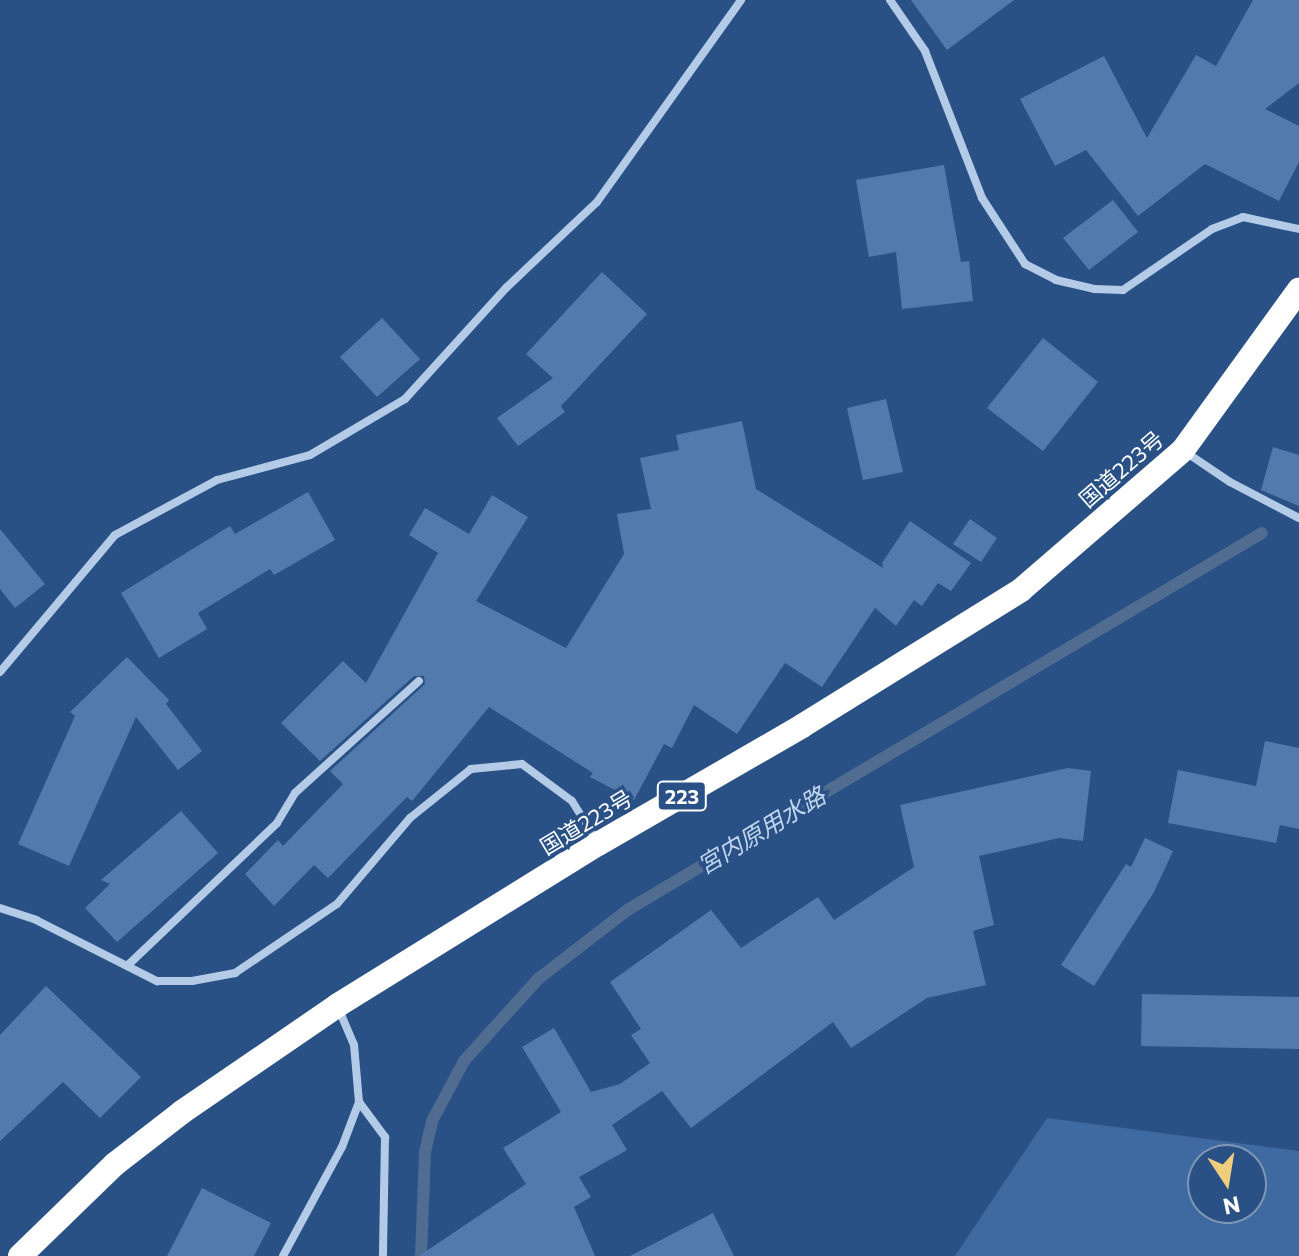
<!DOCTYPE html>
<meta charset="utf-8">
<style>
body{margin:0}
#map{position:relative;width:1299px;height:1256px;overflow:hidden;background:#2a5185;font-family:Commissioner,"Noto Sans JP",sans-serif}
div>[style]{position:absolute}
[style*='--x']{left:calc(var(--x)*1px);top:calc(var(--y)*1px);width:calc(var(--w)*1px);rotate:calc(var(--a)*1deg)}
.green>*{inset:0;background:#3f6aa1}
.stream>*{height:12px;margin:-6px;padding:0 6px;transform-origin:6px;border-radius:6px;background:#516c91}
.building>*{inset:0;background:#537aac}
.street>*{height:8px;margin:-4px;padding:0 4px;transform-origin:4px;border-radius:4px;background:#b4cbe7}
.highway>*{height:24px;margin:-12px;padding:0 12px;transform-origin:12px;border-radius:12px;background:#fff}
span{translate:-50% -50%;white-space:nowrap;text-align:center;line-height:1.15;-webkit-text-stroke:7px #2a5185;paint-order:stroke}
.shield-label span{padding:2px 6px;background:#2a5185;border:2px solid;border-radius:6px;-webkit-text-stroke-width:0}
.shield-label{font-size:20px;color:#fff;font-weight:700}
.street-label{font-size:22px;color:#fff}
.water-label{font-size:24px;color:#c0d5ee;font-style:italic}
.north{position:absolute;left:1187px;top:1144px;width:80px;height:80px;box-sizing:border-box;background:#2a5185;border:2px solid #7f97b6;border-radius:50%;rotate:168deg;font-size:22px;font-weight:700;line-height:32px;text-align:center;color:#fff}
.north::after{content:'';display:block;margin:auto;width:28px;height:36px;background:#eecd7c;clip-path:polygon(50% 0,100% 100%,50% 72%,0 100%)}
</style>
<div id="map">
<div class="green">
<div style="clip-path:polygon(evenodd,1047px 1118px,1299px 1151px,1299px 1256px,955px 1256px,1047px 1118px,1203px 1160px,1251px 1160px,1251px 1208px,1203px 1208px,1203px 1160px)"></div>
</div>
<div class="stream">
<div style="--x:421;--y:1256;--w:104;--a:-87.8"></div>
<div style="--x:425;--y:1152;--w:32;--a:-77"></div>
<div style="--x:432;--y:1121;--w:68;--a:-61.9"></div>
<div style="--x:464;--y:1061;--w:110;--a:-47.9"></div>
<div style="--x:538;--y:979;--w:115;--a:-37.6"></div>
<div style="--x:629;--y:909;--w:736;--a:-30.71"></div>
</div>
<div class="building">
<div style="clip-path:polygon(911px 0,1014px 0,947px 50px)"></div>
<div style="clip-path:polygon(1253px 0,1299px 0,1299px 83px,1265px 109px,1299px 126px,1299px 162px,1279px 201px,1205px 164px,1138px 216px,1086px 150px,1055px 166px,1020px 99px,1104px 56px,1147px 138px,1196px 55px,1216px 66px)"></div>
<div style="clip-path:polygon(944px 165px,961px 262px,969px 261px,973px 301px,902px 309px,896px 252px,869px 257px,856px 180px)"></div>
<div style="clip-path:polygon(1113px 200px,1138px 232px,1089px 270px,1063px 238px)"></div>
<div style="clip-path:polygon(602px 272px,647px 314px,561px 406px,565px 412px,518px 446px,497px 418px,553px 378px,526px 354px)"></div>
<div style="clip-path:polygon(382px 318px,420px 359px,377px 397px,340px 357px)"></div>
<div style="clip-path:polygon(1043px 338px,1098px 382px,1043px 451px,987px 408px)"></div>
<div style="clip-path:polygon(886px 399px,903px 472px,863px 480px,847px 408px)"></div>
<div style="clip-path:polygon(742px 421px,756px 489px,883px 568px,882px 563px,910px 521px,971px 563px,951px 591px,938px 583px,922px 606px,914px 600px,896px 626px,875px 608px,822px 687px,785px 663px,737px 734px,694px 705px,672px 748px,664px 744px,634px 800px,590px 777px,593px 773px,489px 707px,412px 801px,407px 797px,328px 878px,314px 865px,274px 906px,245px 874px,278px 840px,283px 846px,343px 784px,330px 771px,425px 684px,424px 676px,414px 676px,320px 761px,281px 723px,343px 661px,366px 683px,438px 553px,409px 535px,425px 508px,469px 534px,492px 495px,528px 517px,476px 601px,566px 648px,624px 554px,617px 514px,651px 509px,640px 458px,679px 450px,676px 435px)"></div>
<div style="clip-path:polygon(1273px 447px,1299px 455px,1299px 506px,1261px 490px)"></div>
<div style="clip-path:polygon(308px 492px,335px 540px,274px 575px,270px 569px,198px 613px,207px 629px,159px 658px,121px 593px,230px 526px,235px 534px)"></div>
<div style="clip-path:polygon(970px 519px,997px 538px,981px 562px,953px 544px)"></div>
<div style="clip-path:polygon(0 529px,45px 584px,15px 608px,0 589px)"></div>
<div style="clip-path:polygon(127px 657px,169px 700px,166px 704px,202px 751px,178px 770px,136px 717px,69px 866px,18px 844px,75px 716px,70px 712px)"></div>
<div style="clip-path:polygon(1265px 741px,1299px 748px,1299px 829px,1280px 825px,1276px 843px,1168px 823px,1178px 770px,1256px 786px)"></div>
<div style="clip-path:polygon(1068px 768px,1091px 771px,1083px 841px,1059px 838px,979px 856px,994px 925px,973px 931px,986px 985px,927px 998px,851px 1048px,833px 1022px,691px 1128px,662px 1091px,612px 1125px,627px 1150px,579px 1177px,591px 1197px,574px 1207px,595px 1256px,419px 1256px,526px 1184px,503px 1148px,561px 1112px,522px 1047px,554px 1028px,591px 1092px,620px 1084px,650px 1063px,631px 1035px,641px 1029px,610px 982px,711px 910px,741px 948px,818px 897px,834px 920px,914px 867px,900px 805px)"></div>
<div style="clip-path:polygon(181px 811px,218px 853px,117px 942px,85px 908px,110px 884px,101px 880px)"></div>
<div style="clip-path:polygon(1145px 838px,1173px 851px,1154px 892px,1094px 986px,1061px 965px,1126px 864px,1131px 867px)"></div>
<div style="clip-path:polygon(46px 986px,141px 1077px,100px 1118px,63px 1082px,0 1141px,0 1035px)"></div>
<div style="clip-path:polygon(1142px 994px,1299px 997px,1299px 1049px,1141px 1046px)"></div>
<div style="clip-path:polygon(202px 1188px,271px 1223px,254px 1256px,167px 1256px)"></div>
<div style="clip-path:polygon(713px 1213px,734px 1256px,630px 1256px)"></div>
</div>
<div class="street">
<div style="--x:890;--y:0;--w:62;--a:55.5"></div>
<div style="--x:925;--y:51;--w:158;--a:68.8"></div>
<div style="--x:982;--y:198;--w:79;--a:56.9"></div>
<div style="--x:1025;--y:264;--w:35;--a:27"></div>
<div style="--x:1056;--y:280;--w:39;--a:13"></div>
<div style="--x:1094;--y:289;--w:29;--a:2"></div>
<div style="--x:1123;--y:290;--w:108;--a:-34.4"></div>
<div style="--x:1212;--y:229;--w:33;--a:-21"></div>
<div style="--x:1243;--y:217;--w:57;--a:12.1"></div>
<div style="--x:1187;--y:453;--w:52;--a:34"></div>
<div style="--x:1230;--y:482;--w:78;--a:27.6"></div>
<div style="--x:0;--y:672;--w:179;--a:-50"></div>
<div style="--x:115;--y:535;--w:116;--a:-28.3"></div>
<div style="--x:217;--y:480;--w:96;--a:-15"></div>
<div style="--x:310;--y:455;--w:110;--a:-30.5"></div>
<div style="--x:405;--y:399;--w:151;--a:-47.7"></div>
<div style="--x:507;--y:287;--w:124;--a:-43.4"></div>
<div style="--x:597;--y:202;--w:248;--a:-54.5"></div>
<div style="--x:0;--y:908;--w:38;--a:18"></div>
<div style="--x:36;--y:920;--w:136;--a:26.8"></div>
<div style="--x:157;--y:981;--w:35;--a:0"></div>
<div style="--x:192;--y:981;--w:44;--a:-10.5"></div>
<div style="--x:235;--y:973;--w:123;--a:-34.1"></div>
<div style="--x:337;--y:904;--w:113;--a:-49.7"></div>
<div style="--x:410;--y:818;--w:78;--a:-38.8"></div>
<div style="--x:471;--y:769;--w:51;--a:-5.6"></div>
<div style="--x:522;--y:764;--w:62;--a:36.5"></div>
<div style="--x:572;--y:801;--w:47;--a:58"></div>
<div style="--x:127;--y:966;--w:207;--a:-43.6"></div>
<div style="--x:277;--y:823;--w:35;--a:-59"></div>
<div style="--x:295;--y:793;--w:167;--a:-42.1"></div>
<div style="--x:359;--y:1102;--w:44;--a:53.4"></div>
<div style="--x:385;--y:1137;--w:119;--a:91"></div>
<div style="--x:283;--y:1256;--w:124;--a:-61.6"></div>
<div style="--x:342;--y:1147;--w:48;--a:-69.3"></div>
<div style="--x:359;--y:1102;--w:57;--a:-95"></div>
<div style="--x:354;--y:1045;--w:39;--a:-113"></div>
</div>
<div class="highway">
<div style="--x:20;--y:1256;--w:132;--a:-44.1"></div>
<div style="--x:115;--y:1164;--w:85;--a:-37.8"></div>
<div style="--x:182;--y:1112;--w:189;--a:-34.4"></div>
<div style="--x:338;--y:1005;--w:306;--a:-31.8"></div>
<div style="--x:598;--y:844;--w:236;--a:-30"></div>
<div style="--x:802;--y:726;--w:258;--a:-31.8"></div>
<div style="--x:1021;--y:590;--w:214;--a:-40.8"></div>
<div style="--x:1183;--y:450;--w:198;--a:-54.1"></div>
</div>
<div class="shield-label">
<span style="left:682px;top:796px">223</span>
</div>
<div class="street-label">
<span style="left:1121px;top:469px;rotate:-41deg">国道223号</span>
<span style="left:586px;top:822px;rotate:-31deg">国道223号</span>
</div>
<div class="water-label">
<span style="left:761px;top:830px;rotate:-31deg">宮内原用水路</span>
</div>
<div class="north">N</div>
</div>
